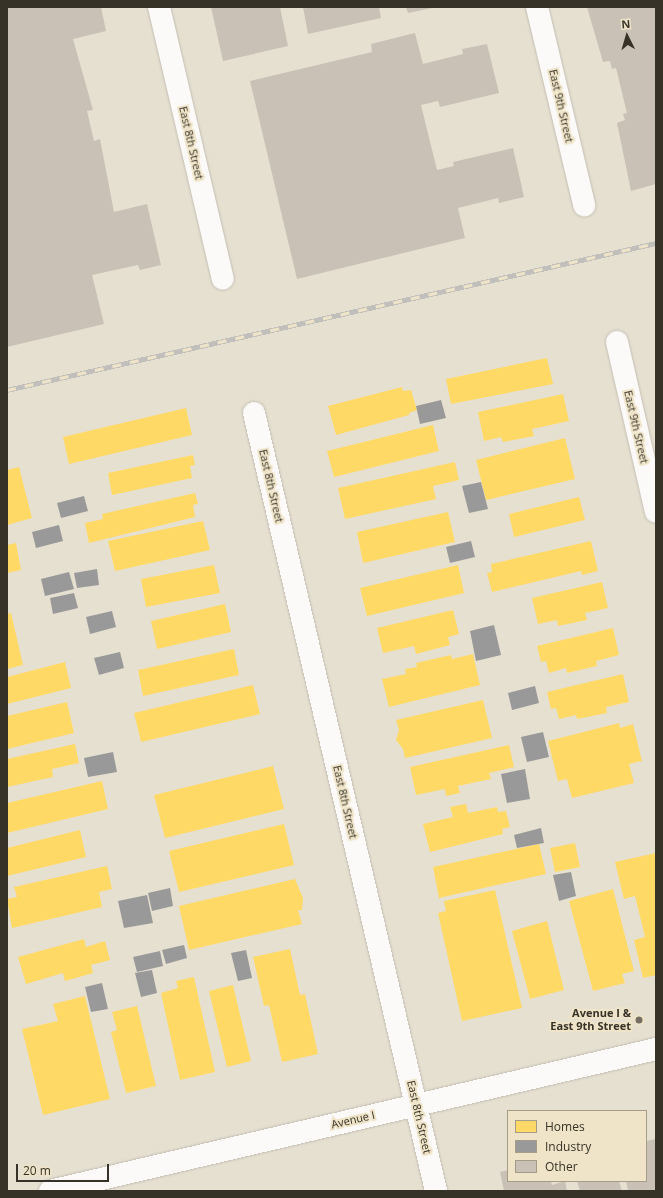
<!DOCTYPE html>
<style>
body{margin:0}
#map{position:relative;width:663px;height:1198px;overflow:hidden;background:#e6e0d1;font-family:"Open Sans",sans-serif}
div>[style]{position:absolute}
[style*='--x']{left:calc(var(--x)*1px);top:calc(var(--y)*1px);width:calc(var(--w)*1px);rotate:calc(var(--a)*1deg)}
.homes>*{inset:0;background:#ffd966}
.industry>*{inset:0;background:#999}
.building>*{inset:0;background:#c9c1b5}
.roads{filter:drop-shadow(0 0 1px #c3beb2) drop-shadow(0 0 1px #c3beb2)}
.minor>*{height:22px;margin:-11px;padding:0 11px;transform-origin:11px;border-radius:11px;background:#fbfaf8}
.rail>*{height:4.5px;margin-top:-2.25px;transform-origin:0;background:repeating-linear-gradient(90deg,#efe4c8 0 9px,#c0bfbb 0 18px);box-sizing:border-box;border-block:1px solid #c0bfbb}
.dots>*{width:11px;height:11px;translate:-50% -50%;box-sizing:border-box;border:2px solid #efe4c8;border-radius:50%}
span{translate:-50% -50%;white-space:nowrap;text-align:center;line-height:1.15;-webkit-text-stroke:4px #efe4c8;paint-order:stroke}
.street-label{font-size:11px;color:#363227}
.poi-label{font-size:11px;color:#363227;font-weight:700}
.right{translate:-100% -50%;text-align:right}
.frame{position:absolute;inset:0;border:8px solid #363227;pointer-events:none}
.legend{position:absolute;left:507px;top:1110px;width:140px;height:72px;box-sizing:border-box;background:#efe4c8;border:1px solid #a59d88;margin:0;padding:5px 7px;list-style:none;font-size:12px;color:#363227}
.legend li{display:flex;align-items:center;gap:8px;height:20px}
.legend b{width:20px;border:1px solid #a59d88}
.north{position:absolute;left:607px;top:16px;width:40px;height:40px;-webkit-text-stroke:3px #efe4c8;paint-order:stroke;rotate:355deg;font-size:11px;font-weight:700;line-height:16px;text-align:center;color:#363227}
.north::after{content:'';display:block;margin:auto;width:14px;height:18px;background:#363227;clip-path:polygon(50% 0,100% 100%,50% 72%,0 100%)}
.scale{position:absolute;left:16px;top:1164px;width:93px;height:18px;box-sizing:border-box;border:2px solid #363227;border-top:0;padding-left:5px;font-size:12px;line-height:14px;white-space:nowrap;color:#363227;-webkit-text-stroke:3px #efe4c8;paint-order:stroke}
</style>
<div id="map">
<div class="homes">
<div style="clip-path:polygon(547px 358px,553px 384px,451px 404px,446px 379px)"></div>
<div style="clip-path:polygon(402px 387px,403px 391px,411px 390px,417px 410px,409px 413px,409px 415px,336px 435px,328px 406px)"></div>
<div style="clip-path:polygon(563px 394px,569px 421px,532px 429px,534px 436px,503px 442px,501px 437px,484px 441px,478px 412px)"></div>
<div style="clip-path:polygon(186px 408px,192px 435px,69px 464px,63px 437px)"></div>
<div style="clip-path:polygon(433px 425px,439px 451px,334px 477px,327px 451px)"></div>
<div style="clip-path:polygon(565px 438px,575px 479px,486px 500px,476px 460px)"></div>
<div style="clip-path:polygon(193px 455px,195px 465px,190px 466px,192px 478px,112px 495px,108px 473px)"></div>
<div style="clip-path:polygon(455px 462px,459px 480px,433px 486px,436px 499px,345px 519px,338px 488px)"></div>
<div style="clip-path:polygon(19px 467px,32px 518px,7px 525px,7px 470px)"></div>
<div style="clip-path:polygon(195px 493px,198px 504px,193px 505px,195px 517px,89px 543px,85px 523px,103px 519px,102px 514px)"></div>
<div style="clip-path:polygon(579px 497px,585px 520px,514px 537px,509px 514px)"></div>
<div style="clip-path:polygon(448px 512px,455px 542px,363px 563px,357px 532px)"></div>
<div style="clip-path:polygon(203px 521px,210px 550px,115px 571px,108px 541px)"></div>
<div style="clip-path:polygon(591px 541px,598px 571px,582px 575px,581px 571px,492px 592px,487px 573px,492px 572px,491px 564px)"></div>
<div style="clip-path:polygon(16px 543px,21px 570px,7px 573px,7px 545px)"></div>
<div style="clip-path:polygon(214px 565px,220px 593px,146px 607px,141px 579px)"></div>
<div style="clip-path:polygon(458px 565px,464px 593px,367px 616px,360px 588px)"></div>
<div style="clip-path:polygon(602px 582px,608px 608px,585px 613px,587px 620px,558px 626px,557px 620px,538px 624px,532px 598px)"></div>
<div style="clip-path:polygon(225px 604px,231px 632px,157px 649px,151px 621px)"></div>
<div style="clip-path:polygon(453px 610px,459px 634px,448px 637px,450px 645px,416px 654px,414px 646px,383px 653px,377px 628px)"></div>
<div style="clip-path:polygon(11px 613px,23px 665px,7px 669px,7px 614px)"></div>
<div style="clip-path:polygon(613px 628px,619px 655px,596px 661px,597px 666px,567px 673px,566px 668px,549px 673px,546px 661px,541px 662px,537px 646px)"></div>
<div style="clip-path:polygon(234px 649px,239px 675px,143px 696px,138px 670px)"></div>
<div style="clip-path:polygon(473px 654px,480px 685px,389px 707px,382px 679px,406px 674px,405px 669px,417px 667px,416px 663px,451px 655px,452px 659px)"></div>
<div style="clip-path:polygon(65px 662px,71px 688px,7px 704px,7px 677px)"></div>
<div style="clip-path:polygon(623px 674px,629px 702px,606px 707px,607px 713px,577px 719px,576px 715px,559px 719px,556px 708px,551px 709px,547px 692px)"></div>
<div style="clip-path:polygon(253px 685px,260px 714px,141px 742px,134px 713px)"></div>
<div style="clip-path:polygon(483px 700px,492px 738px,405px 758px,403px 749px,396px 740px,399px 730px,396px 720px)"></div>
<div style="clip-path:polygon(67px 702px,74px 733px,7px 749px,7px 716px)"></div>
<div style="clip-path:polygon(619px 723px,620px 728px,633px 724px,642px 761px,629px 764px,634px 783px,572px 798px,567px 779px,558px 781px,548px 741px)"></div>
<div style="clip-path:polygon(75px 744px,79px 763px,52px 769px,53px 777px,7px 787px,7px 759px)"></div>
<div style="clip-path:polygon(509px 745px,514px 767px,489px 773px,491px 779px,458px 786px,460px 793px,446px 796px,445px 789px,416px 795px,410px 767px)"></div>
<div style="clip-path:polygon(273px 766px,284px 809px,165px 838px,154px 795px)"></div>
<div style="clip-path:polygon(102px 781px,108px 809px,7px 833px,7px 803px)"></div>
<div style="clip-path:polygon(466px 804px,468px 813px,497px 807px,498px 812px,506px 811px,510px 827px,502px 829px,503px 834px,430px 852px,423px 824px,453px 817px,450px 807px)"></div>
<div style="clip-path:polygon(284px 824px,294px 865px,179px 892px,169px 851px)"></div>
<div style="clip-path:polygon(80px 830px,86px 857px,7px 876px,7px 848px)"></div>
<div style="clip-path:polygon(575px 843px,580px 867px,555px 872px,550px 848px)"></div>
<div style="clip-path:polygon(539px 844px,546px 874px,439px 898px,433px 867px)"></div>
<div style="clip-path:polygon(656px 853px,656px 975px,643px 978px,634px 940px,645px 937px,635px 896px,624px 899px,615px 862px)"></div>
<div style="clip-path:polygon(107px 866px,112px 889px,99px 892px,102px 907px,12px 928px,7px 899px,17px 897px,14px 887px)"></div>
<div style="clip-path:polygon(295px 879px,303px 898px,302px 910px,298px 910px,302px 924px,189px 950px,179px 906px)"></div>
<div style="clip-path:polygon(613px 889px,634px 971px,622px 974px,625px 983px,593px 991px,569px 901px)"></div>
<div style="clip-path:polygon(495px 890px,522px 1008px,462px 1021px,438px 913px,446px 911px,444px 901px)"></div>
<div style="clip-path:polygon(547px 921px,564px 990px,530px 999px,512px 931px)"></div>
<div style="clip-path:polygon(84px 939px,86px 947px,105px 941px,110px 960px,91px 965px,93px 973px,65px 981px,63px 973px,26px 984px,18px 957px)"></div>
<div style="clip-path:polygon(290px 949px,300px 995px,305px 994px,318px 1054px,282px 1062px,269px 1005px,264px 1006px,253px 957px)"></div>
<div style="clip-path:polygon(194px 977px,215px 1072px,180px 1080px,161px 993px,178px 988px,176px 981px)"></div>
<div style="clip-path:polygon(233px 985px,251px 1061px,227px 1067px,209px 991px)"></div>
<div style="clip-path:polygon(85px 996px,110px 1099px,43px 1115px,22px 1029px,58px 1021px,53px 1004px)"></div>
<div style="clip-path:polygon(137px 1006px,156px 1086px,126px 1093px,111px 1032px,117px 1030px,112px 1012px)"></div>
</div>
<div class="industry">
<div style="clip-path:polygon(441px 400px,446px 418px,420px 424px,416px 406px)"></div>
<div style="clip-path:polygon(481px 482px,488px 509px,469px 513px,462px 486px)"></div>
<div style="clip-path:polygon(84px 496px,88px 511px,61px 518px,57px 503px)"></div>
<div style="clip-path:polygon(59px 525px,63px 541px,36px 548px,32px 532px)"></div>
<div style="clip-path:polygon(471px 541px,475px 557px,450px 563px,446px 547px)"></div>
<div style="clip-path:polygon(97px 569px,99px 585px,77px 588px,74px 573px)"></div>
<div style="clip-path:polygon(69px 572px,74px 589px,45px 596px,41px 579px)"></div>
<div style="clip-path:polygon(74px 593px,78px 608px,53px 614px,50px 598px)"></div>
<div style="clip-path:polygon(112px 611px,116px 627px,90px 634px,86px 617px)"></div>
<div style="clip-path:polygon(494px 625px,501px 655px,476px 661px,470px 631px)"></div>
<div style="clip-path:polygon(120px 652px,124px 668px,99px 675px,94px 658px)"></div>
<div style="clip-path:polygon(535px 686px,539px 703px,512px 710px,508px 693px)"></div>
<div style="clip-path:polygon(543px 732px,549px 757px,527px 762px,521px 737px)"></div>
<div style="clip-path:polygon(113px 752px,117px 772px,88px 777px,84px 758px)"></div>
<div style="clip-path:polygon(525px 769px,530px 799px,507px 803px,501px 774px)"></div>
<div style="clip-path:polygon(541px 828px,544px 843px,517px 848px,514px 835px)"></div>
<div style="clip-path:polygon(571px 872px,576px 896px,559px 901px,553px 875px)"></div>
<div style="clip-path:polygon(170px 888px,173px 906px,152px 911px,148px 893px)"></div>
<div style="clip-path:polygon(147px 895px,153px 923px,124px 928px,118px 901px)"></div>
<div style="clip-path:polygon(184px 945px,187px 958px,166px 964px,162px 950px)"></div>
<div style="clip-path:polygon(246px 950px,252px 978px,238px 981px,231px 953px)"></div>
<div style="clip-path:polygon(160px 951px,163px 966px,137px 972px,133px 957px)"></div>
<div style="clip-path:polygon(152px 970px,157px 993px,141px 997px,135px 973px)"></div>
<div style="clip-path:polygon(102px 983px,108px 1009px,91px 1012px,85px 987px)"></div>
</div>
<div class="building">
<div style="clip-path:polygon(7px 7px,101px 7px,106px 31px,73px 39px,93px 110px,87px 111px,94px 141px,100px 139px,114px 212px,147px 204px,161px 265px,140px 270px,138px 265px,92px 275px,104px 324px,7px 347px)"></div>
<div style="clip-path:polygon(211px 7px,280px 7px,288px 46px,223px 61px)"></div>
<div style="clip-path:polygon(303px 7px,379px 7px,381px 18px,308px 34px)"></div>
<div style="clip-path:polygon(406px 7px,432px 7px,432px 8px,408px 13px)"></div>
<div style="clip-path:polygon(587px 7px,656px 7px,656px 184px,631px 191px,617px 123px,625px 120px,623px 114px,627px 113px,616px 68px,612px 69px,610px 61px,603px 62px)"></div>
<div style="clip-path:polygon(415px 33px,423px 64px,463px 54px,462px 49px,487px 44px,499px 93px,440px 107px,438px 101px,421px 105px,437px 170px,454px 166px,453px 162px,513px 148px,524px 197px,499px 203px,498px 198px,458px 208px,465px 238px,297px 279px,250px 81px,372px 52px,371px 44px)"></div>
<div style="clip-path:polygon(656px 1139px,656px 1191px,628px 1191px,626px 1181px,646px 1181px,646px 1141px)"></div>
<div style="clip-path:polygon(508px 1170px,508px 1181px,551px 1181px,552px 1185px,565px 1181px,567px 1191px,504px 1191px,500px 1172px)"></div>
<div style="clip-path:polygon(577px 1181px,619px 1181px,622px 1191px,580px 1191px)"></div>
</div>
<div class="roads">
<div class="minor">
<div style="--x:159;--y:7;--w:279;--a:76.8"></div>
<div style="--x:537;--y:7;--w:204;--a:76.6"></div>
<div style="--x:617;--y:342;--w:174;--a:77.1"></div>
<div style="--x:254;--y:413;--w:799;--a:76.83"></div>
<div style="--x:50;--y:1191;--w:622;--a:-13.19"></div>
</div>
</div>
<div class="rail">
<div style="--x:7;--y:390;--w:665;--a:-12.76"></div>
</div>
<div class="dots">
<div style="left:639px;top:1020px;background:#746f62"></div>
</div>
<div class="street-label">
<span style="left:561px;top:106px;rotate:77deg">East 9th Street</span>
<span style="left:191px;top:143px;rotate:77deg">East 8th Street</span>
<span style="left:636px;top:427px;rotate:77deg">East 9th Street</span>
<span style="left:271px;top:486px;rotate:77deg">East 8th Street</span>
<span style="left:345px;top:802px;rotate:77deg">East 8th Street</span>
<span style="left:419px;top:1117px;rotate:77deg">East 8th Street</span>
<span style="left:353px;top:1120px;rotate:-13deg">Avenue I</span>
</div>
<div class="poi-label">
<span class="right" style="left:631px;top:1020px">Avenue I &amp;<br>East 9th Street</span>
</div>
<div class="frame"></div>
<ul class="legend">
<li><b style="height:11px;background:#ffd966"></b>Homes</li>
<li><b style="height:11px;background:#999"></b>Industry</li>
<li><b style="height:11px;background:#c9c1b5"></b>Other</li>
</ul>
<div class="north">N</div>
<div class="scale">20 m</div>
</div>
